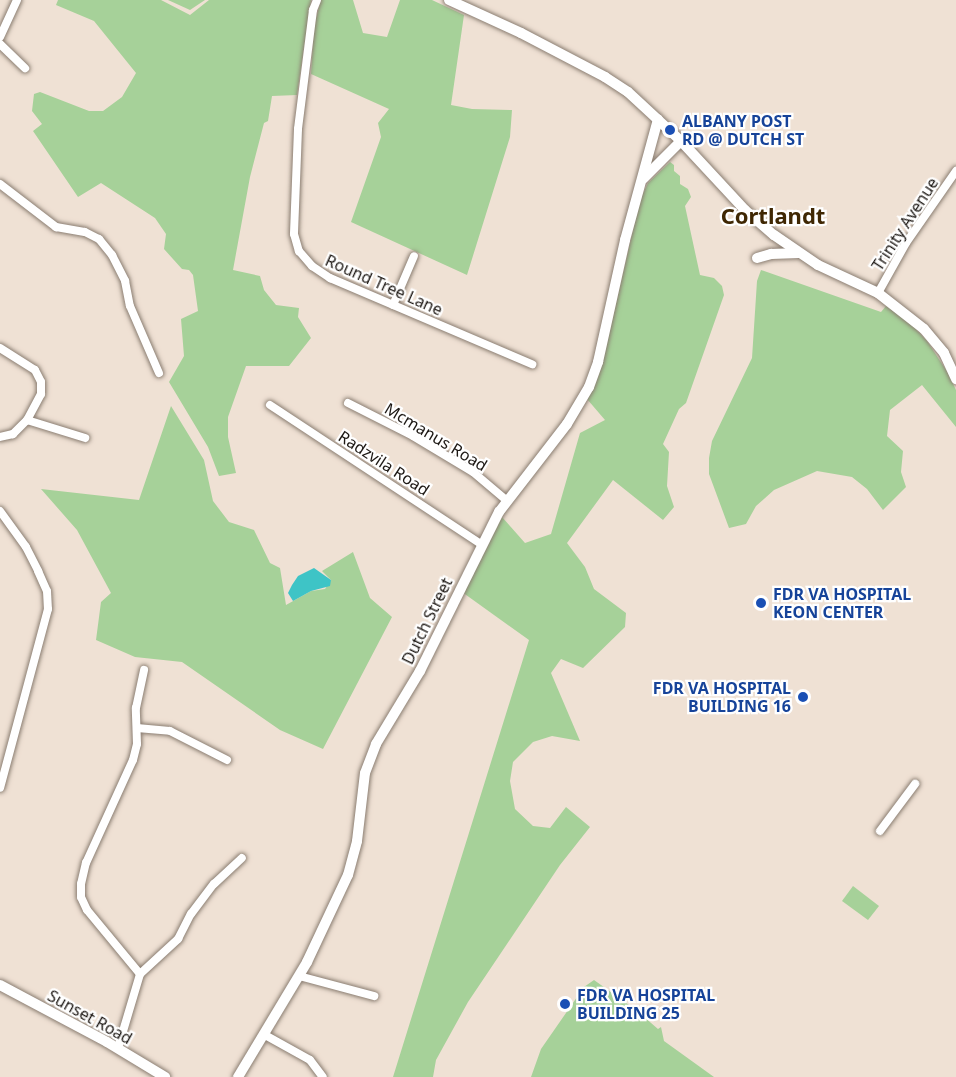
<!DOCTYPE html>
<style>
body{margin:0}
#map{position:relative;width:956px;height:1077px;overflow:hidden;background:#efe1d4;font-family:"Noto Sans",sans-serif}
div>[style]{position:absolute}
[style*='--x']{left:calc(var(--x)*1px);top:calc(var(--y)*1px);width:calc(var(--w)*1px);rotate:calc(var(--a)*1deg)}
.green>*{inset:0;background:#a6d199}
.water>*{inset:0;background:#3ec4c6}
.roads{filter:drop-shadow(0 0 2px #8a7d71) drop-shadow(0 0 2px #8a7d71)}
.street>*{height:8px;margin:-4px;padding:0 4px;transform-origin:4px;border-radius:4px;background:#fff}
.secondary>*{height:10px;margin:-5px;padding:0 5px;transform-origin:5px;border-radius:5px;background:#fff}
.dots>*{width:16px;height:16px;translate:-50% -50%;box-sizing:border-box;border:3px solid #fff;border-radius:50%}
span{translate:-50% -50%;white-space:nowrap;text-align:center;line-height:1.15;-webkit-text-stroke:4.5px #fff;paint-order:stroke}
.transit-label{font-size:16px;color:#164399;font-weight:700}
.left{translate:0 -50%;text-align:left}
.right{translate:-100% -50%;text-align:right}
.street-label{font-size:16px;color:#1d1814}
.district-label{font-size:22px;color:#3f2703;font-weight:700}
</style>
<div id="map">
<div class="green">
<div style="clip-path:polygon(58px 0,161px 0,190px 15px,209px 0,311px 0,297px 95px,272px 96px,268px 121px,264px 123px,250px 177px,233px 270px,260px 276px,264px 290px,276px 305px,299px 308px,298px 317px,311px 338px,289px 366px,246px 366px,228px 417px,228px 437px,236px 473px,219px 476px,208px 447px,169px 382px,184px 356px,181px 319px,198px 311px,193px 275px,189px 270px,182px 269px,164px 249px,166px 234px,155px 218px,101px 183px,78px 197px,33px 131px,42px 124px,32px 111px,34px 94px,40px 92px,89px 111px,103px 111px,122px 97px,136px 73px,94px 21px,56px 5px)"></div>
<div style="clip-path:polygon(168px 0,205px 0,190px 10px)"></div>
<div style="clip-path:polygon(321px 0,353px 0,363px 33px,387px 37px,400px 0,432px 0,464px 15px,451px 105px,472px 109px,512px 110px,510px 137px,467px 275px,351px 222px,381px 137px,378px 123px,389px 109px,311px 74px,314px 26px)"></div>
<div style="clip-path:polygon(670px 162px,674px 165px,674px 171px,680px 176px,680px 184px,688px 189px,691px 197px,685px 206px,700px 275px,714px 278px,722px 286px,724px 295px,686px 403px,679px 409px,663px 444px,669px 452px,667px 486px,674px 507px,663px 520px,613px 480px,567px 543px,585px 567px,594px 589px,626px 613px,625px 627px,583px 668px,561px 659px,551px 673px,580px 741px,552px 736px,533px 742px,513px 762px,510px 781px,515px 809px,533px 826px,550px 828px,566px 807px,590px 827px,560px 865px,468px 1002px,436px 1060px,433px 1077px,393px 1077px,529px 640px,462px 592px,502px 517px,525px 543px,551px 534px,580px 433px,605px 420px,587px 399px,602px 364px,640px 200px,648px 183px)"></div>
<div style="clip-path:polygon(761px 270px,881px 312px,886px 306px,908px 321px,927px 341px,948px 373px,956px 390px,956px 427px,922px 385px,890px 410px,887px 436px,903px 451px,901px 472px,906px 487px,883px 510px,867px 489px,852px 477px,817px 471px,774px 490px,756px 506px,746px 524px,729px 528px,709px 474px,709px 458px,712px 441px,752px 358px,757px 281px)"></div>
<div style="clip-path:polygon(171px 406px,204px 460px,213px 501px,229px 522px,254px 530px,270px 563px,280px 568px,286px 605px,311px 591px,325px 589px,331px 580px,322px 571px,353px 552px,370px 598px,392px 617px,323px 749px,280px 730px,182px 662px,135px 657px,96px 640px,101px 602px,111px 593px,77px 530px,41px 489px,139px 500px)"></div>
<div style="clip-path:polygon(853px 886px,879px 906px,868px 920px,842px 901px)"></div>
<div style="clip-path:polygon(594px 980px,636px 1010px,658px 1029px,661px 1027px,664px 1041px,714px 1077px,531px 1077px,541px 1049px,584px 987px)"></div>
</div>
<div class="water">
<div style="clip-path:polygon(314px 568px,331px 580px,330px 586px,311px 591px,293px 601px,288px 593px,292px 585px,298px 576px)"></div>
</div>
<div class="roads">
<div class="street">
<div style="--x:317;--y:0;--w:11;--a:112"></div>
<div style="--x:313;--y:10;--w:120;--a:97.2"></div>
<div style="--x:298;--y:129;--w:105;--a:92.2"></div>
<div style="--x:294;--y:234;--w:18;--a:74"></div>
<div style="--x:299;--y:251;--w:20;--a:49"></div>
<div style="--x:312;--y:266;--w:22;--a:34"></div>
<div style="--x:330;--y:278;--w:220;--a:23.1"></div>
<div style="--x:0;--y:37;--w:41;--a:-65.3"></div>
<div style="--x:0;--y:44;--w:35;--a:44"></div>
<div style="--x:0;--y:184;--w:71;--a:37.5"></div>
<div style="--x:56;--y:227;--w:29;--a:10"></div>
<div style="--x:85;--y:232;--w:16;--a:27"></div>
<div style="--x:99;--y:239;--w:21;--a:51"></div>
<div style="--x:112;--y:255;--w:29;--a:63"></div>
<div style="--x:125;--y:281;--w:25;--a:79"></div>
<div style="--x:130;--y:306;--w:73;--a:66.6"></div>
<div style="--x:878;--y:293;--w:57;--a:-60.8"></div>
<div style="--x:906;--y:243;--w:88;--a:-55.2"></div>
<div style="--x:393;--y:305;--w:53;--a:-66.8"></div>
<div style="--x:0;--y:348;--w:41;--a:32.2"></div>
<div style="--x:35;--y:370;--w:13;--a:63"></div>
<div style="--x:41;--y:382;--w:12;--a:90"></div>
<div style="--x:41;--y:394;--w:30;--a:118"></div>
<div style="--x:27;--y:420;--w:20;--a:135"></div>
<div style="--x:13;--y:434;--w:13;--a:167"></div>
<div style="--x:348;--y:403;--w:73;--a:26.9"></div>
<div style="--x:413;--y:436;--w:70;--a:31"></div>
<div style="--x:473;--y:472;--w:43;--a:40.3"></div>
<div style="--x:270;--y:405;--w:253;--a:33.4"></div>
<div style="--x:27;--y:420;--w:61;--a:17.2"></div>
<div style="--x:0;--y:511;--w:44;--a:54.2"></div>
<div style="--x:26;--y:547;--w:27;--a:63"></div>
<div style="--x:38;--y:571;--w:22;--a:66"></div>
<div style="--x:47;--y:591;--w:18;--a:87"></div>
<div style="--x:48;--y:609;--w:185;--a:105"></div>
<div style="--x:137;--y:728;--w:33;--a:5"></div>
<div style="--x:170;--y:731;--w:64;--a:27"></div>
<div style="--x:880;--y:831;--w:59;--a:-53.3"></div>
<div style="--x:140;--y:974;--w:83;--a:-129.6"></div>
<div style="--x:87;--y:910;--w:14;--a:-115"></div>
<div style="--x:81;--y:897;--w:13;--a:-90"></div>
<div style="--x:81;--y:884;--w:22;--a:-77"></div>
<div style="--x:86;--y:863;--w:113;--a:-65.5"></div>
<div style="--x:133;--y:760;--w:16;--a:-76"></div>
<div style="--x:137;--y:744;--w:36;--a:-92"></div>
<div style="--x:136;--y:708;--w:39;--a:-78"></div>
<div style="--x:299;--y:976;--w:78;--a:14.9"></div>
<div style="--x:265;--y:1035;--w:51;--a:29.1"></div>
<div style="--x:310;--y:1060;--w:21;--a:53"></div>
<div style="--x:118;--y:1048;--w:77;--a:-73.4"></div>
<div style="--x:140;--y:974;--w:52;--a:-42.6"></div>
<div style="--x:178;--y:939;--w:28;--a:-63"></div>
<div style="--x:191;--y:914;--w:38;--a:-53"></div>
<div style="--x:214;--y:884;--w:38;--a:-43"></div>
</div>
<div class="secondary">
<div style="--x:449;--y:0;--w:79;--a:24.6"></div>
<div style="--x:521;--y:33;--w:95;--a:27.6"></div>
<div style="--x:605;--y:77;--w:27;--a:33"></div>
<div style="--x:628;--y:92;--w:72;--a:42.8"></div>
<div style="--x:681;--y:141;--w:94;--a:47.2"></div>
<div style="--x:745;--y:210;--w:38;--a:41"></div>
<div style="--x:774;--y:235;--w:53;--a:34.3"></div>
<div style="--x:818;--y:265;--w:66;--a:25"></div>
<div style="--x:878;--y:293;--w:58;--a:38"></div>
<div style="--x:924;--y:329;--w:31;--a:50"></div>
<div style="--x:944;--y:353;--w:29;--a:65"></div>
<div style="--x:643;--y:179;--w:54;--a:-45"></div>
<div style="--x:757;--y:258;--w:15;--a:-16"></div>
<div style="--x:771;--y:254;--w:28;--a:-2"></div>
<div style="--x:0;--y:985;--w:121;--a:28"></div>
<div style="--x:107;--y:1042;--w:68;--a:31.1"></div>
<div style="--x:238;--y:1077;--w:134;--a:-59"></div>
<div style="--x:307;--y:962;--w:96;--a:-64.8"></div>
<div style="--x:348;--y:875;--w:35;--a:-75"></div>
<div style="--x:357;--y:841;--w:68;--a:-83.3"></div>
<div style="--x:365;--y:773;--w:31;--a:-69"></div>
<div style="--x:376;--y:744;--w:85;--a:-58.9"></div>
<div style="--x:420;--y:671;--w:178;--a:-63.6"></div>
<div style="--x:499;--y:512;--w:111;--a:-52.3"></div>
<div style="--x:567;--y:424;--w:43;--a:-59.3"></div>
<div style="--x:589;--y:387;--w:27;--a:-70"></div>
<div style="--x:598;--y:362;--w:125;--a:-77.5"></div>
<div style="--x:625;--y:240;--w:125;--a:-74.7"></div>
</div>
</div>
<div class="dots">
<div style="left:670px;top:130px;background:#1a4fb4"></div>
<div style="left:761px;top:603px;background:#1a4fb4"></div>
<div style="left:803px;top:697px;background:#1a4fb4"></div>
<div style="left:565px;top:1004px;background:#1a4fb4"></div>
</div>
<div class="transit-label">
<span class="left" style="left:682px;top:130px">ALBANY POST<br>RD @ DUTCH ST</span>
<span class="left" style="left:773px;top:603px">FDR VA HOSPITAL<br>KEON CENTER</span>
<span class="right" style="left:791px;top:697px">FDR VA HOSPITAL<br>BUILDING 16</span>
<span class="left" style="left:577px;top:1004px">FDR VA HOSPITAL<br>BUILDING 25</span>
</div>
<div class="street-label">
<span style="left:905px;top:224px;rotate:-57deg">Trinity Avenue</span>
<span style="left:384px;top:285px;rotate:24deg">Round Tree Lane</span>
<span style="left:436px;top:437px;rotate:31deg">Mcmanus Road</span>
<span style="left:384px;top:463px;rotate:33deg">Radzvila Road</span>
<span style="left:427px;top:621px;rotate:-64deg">Dutch Street</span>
<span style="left:90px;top:1017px;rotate:29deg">Sunset Road</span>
</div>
<div class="district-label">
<span style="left:773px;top:216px">Cortlandt</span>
</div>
</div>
